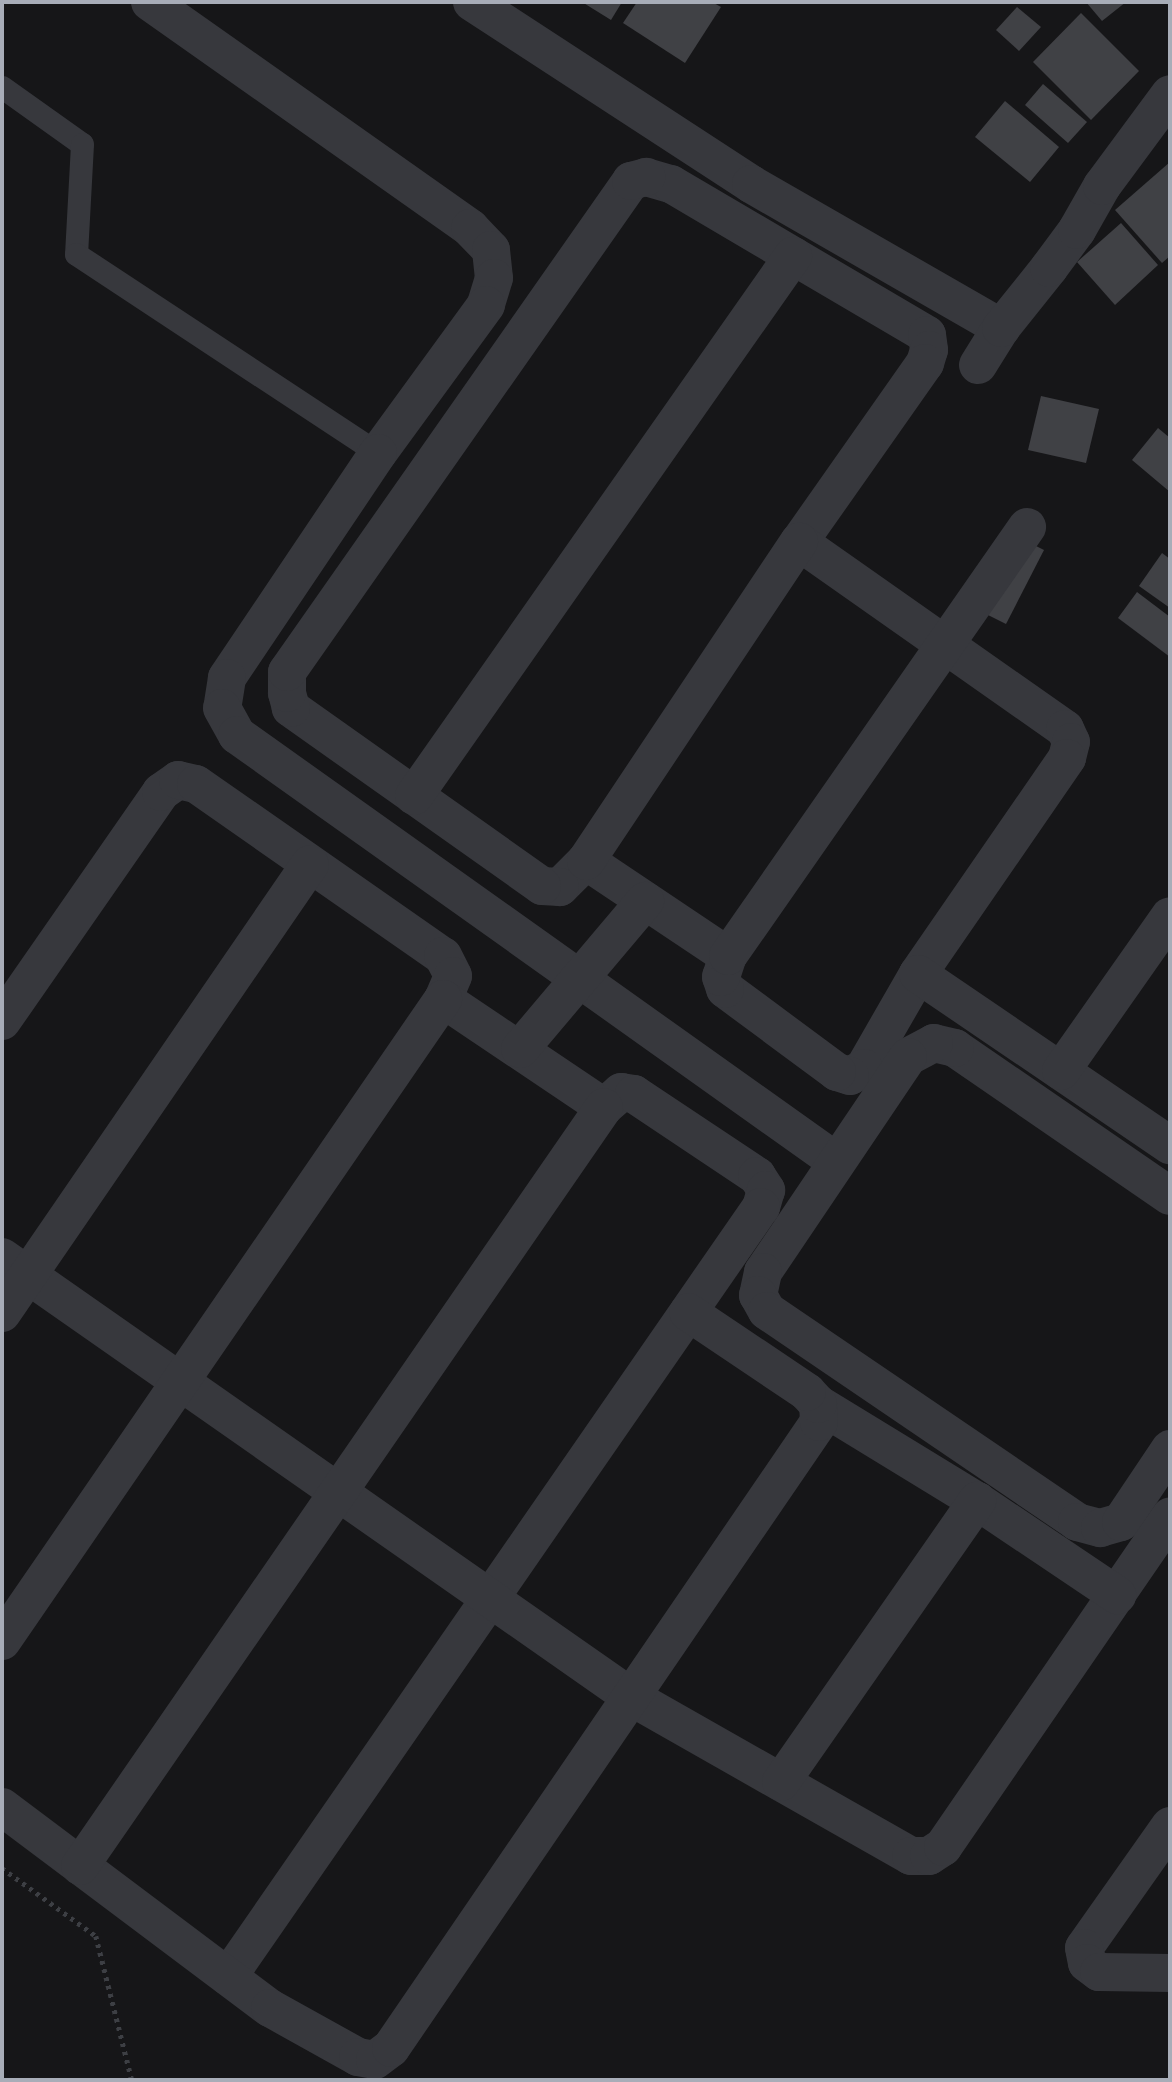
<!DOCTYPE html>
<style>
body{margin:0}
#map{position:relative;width:1172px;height:2082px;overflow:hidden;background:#161618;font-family:Ubuntu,sans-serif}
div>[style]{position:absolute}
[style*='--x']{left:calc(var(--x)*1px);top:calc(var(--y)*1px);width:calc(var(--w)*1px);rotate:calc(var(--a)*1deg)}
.building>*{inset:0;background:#404145}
.path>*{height:4.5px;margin-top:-2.25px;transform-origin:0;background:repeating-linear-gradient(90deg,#3d3f44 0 3.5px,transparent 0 8.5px)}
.service>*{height:23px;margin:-11.5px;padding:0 11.5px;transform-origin:11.5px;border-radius:11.5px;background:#37383d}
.minor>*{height:38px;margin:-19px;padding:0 19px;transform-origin:19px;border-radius:19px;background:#37383d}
span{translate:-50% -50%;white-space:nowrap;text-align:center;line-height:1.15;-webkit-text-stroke:5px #111113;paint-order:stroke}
.frame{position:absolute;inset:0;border:4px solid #a8adb8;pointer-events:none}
</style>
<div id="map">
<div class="building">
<div style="clip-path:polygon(582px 2px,622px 2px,611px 20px)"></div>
<div style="clip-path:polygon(637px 2px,712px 2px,721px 7px,685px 63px,623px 23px)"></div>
<div style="clip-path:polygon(1086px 2px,1126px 2px,1102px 21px)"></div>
<div style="clip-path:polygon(1017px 7px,1041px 27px,1019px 51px,996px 30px)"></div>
<div style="clip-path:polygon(1081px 13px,1139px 71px,1091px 120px,1033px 62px)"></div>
<div style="clip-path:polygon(1043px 84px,1087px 122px,1068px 143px,1025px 105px)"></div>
<div style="clip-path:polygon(1005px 101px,1059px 147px,1030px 182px,975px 137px)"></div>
<div style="clip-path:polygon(1170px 162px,1170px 256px,1162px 263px,1115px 210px)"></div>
<div style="clip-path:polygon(1121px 223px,1158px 265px,1115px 305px,1077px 262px)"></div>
<div style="clip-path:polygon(1041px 396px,1099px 409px,1086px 463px,1028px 450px)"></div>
<div style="clip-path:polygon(1158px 428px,1170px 438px,1170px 492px,1132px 460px)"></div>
<div style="clip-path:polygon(1022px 539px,1044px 550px,1006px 624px,984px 613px)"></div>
<div style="clip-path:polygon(1162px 553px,1170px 559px,1170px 608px,1139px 586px)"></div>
<div style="clip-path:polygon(1137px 592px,1170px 617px,1170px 657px,1118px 618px)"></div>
</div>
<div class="path">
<div style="--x:2;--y:1868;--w:116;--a:35.9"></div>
<div style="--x:96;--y:1936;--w:148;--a:76"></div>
</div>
<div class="service">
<div style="--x:2;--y:87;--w:98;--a:35.5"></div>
<div style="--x:82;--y:144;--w:110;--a:93.1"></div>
<div style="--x:76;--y:254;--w:362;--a:33.4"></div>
</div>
<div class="minor">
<div style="--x:150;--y:2;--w:392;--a:35.2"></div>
<div style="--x:470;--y:228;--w:30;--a:46"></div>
<div style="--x:491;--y:250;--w:28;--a:84"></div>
<div style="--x:494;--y:278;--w:28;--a:107"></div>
<div style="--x:486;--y:305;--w:183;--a:126.1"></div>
<div style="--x:378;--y:453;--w:271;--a:123.9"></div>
<div style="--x:227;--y:678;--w:30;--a:99"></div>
<div style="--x:222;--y:708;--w:31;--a:61"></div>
<div style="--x:237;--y:735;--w:736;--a:35.44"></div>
<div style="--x:472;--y:2;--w:333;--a:33.1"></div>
<div style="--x:751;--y:184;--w:289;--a:29.9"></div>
<div style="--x:646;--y:177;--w:26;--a:16"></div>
<div style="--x:671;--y:184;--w:297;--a:30.5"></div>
<div style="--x:927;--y:335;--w:15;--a:82"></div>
<div style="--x:929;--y:350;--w:14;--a:107"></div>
<div style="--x:925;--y:363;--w:219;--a:125.1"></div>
<div style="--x:799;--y:542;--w:325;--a:35.1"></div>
<div style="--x:1065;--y:729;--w:14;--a:65"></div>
<div style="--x:1071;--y:742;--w:16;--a:104"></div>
<div style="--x:1067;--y:758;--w:262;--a:124.6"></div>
<div style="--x:918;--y:974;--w:108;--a:119.9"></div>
<div style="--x:864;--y:1068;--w:16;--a:150"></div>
<div style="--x:850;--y:1076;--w:14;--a:-163"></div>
<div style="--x:837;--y:1072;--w:139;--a:-143.5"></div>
<div style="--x:725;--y:989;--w:13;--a:-108"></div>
<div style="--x:721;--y:977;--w:22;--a:-72"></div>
<div style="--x:728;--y:956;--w:171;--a:-146.2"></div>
<div style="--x:586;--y:861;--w:37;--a:135"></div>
<div style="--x:560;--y:887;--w:18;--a:-177"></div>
<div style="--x:542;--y:886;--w:308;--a:-144.7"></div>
<div style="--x:291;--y:708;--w:16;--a:-105"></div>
<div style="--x:287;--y:693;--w:21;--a:-90"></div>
<div style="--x:287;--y:672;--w:600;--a:-54.98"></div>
<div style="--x:631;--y:181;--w:16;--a:-15"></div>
<div style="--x:978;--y:365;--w:44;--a:-58.1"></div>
<div style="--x:1001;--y:328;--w:77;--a:-51.3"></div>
<div style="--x:1049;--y:268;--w:47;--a:-53.6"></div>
<div style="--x:1077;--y:230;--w:51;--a:-60.4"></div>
<div style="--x:1102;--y:186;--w:114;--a:-53.5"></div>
<div style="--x:414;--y:796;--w:660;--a:-54.94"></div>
<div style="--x:586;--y:861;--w:384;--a:-56.3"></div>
<div style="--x:728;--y:956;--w:523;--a:-55.12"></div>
<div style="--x:918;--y:974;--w:305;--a:34.2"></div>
<div style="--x:2;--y:1021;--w:279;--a:-55.2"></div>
<div style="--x:161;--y:792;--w:21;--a:-35"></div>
<div style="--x:178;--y:780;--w:18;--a:13"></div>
<div style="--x:196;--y:784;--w:301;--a:34.9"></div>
<div style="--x:443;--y:956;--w:22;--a:63"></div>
<div style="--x:453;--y:976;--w:25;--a:113"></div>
<div style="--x:443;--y:999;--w:194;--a:33.9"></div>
<div style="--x:604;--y:1107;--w:23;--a:-41"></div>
<div style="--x:621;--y:1092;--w:13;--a:9"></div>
<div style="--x:634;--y:1094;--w:148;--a:33.7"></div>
<div style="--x:757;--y:1176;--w:17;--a:57"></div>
<div style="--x:766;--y:1190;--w:18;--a:106"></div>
<div style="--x:761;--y:1207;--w:936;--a:124.69"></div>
<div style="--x:520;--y:1049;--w:194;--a:-49.8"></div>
<div style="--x:1061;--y:1071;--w:189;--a:-54.9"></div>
<div style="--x:1170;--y:1196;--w:261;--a:-145.5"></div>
<div style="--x:955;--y:1048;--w:22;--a:-167"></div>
<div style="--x:934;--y:1043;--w:30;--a:152"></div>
<div style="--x:908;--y:1057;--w:259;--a:124"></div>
<div style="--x:763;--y:1272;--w:24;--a:102"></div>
<div style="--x:758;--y:1295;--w:18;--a:61"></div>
<div style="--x:767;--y:1311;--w:375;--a:34.2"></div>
<div style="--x:1077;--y:1522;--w:24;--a:15"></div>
<div style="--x:1100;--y:1528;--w:22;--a:-16"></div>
<div style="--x:1121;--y:1522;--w:88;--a:-56.1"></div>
<div style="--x:2;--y:1257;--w:768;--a:34.97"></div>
<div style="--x:631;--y:1697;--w:322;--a:29.6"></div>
<div style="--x:911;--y:1856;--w:18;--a:0"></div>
<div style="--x:929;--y:1856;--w:17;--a:-33"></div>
<div style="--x:943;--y:1847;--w:401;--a:-55.5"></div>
<div style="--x:2;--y:1313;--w:544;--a:-55.55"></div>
<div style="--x:818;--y:1404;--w:186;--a:31.4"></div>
<div style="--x:977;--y:1501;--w:169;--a:33.9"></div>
<div style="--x:2;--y:1641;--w:779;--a:-55.51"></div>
<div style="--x:781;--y:1782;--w:343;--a:-55.1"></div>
<div style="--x:2;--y:1807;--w:335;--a:36.9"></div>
<div style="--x:270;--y:2008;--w:101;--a:29.1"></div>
<div style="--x:358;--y:2057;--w:17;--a:10"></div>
<div style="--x:375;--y:2060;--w:20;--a:-37"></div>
<div style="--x:391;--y:2048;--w:758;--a:-55.64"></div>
<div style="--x:819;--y:1422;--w:18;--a:-93"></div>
<div style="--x:818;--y:1404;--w:16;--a:-133"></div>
<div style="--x:807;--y:1392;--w:143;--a:-146.1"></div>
<div style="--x:1170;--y:1826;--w:149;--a:125.2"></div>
<div style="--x:1084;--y:1948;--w:15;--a:79"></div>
<div style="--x:1087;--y:1963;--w:15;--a:37"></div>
<div style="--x:1099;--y:1972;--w:71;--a:0.8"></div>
<div style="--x:80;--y:1866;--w:922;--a:-55.38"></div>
</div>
<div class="frame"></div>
</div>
